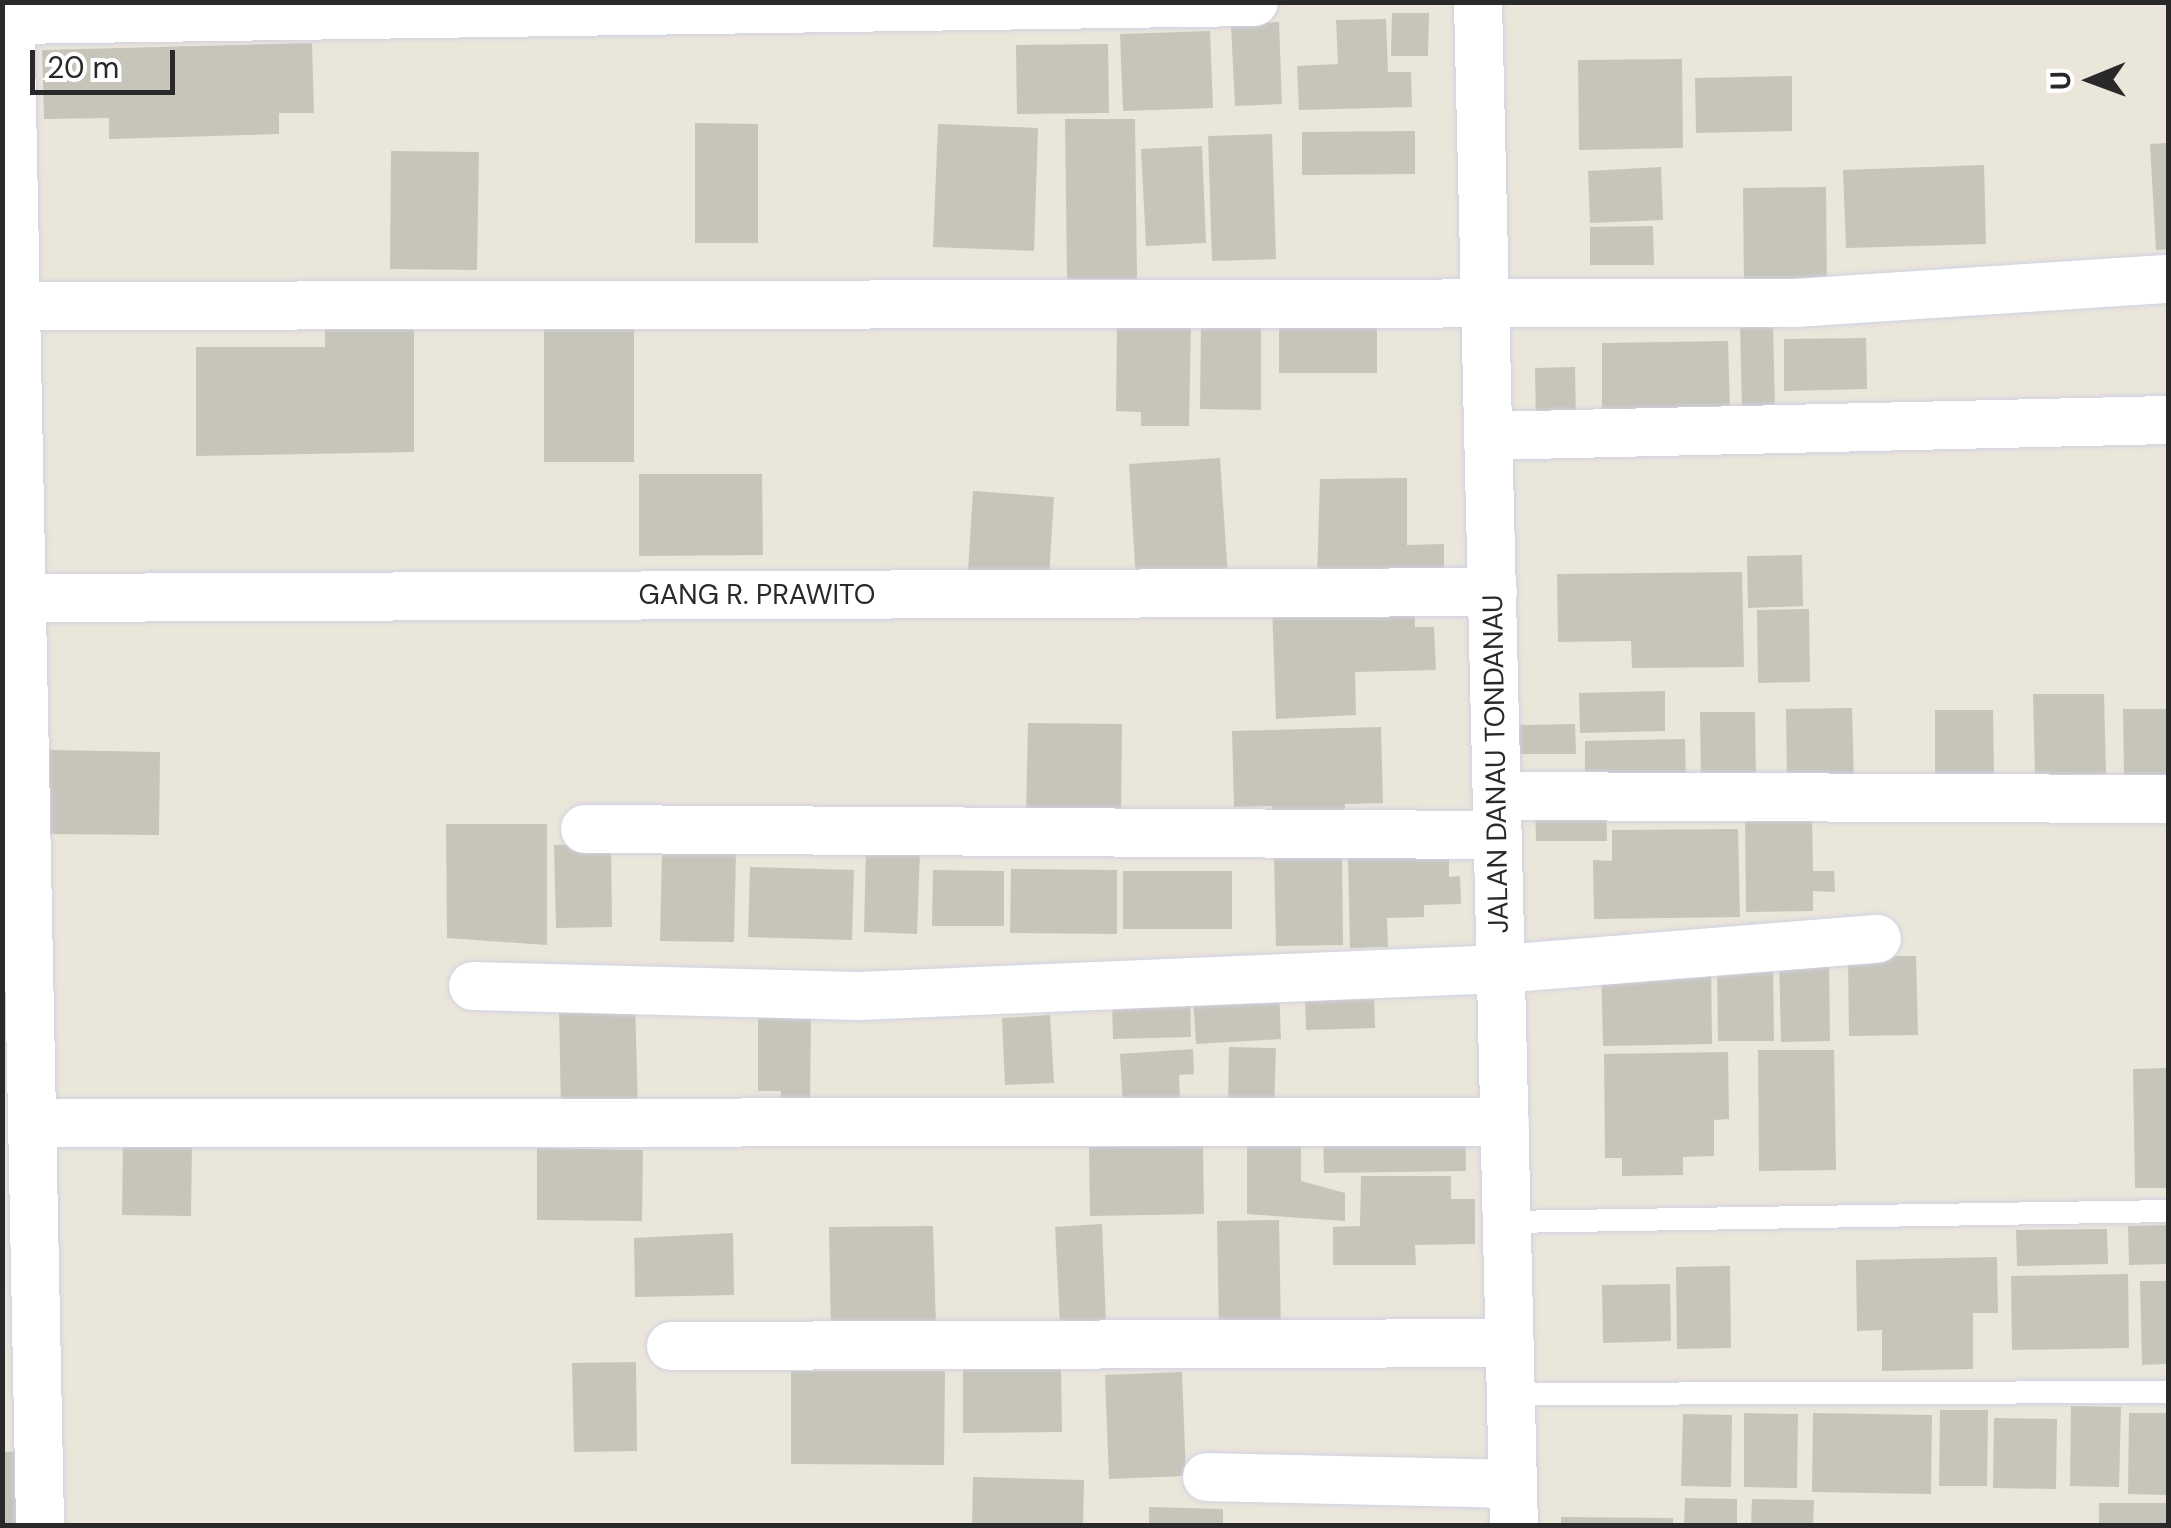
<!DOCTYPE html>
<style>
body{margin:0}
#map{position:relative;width:2171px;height:1528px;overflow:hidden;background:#ebe6da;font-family:"DM Sans",sans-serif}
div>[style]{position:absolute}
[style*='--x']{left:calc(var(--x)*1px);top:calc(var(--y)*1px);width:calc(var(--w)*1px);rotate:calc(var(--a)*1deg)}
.building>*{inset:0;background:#c7c4b9}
.roads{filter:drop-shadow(0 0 2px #d0d1e2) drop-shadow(0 0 2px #d0d1e2)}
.lane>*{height:22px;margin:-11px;padding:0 11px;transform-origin:11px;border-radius:11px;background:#fff}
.street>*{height:48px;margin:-24px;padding:0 24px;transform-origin:24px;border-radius:24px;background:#fff}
span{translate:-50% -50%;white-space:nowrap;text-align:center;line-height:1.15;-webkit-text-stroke:8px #fff;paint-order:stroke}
.street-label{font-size:28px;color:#292929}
.frame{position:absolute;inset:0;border:5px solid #292929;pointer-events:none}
.north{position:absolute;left:2041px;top:30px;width:100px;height:100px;-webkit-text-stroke:8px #fff;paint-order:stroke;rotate:269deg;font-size:28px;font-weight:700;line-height:40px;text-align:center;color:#292929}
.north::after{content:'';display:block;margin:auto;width:35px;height:45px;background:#292929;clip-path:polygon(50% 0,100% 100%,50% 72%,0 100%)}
.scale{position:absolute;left:30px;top:50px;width:145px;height:45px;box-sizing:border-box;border:5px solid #292929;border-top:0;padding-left:12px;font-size:30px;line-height:35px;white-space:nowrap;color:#292929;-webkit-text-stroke:8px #fff;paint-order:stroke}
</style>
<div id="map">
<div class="building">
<div style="clip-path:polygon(1392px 13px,1429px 13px,1428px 56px,1391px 56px)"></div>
<div style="clip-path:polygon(1386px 19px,1388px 72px,1411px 72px,1412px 107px,1299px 110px,1297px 66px,1338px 64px,1336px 20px)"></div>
<div style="clip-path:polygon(1279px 22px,1282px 104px,1235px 106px,1231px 25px)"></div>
<div style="clip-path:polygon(1210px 31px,1213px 108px,1123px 111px,1120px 34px)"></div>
<div style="clip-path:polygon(312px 43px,314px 113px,279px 113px,279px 134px,109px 139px,109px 118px,44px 119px,42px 50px)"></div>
<div style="clip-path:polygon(1108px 44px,1109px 113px,1017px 114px,1016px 45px)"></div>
<div style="clip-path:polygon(1682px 59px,1683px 148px,1579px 150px,1578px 60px)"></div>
<div style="clip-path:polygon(1792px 76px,1792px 131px,1696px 133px,1695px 78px)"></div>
<div style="clip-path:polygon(1065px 119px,1135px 119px,1137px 279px,1067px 279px)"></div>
<div style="clip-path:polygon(695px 123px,758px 124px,758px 243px,695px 243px)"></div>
<div style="clip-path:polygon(938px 124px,1038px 128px,1034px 251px,933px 247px)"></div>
<div style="clip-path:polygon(1415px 131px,1415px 174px,1302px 175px,1302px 132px)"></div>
<div style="clip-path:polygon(1272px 134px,1276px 259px,1212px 261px,1208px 136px)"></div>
<div style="clip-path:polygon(2168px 143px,2168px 249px,2156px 250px,2150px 144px)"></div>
<div style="clip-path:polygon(1202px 146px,1206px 243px,1146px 246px,1141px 149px)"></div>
<div style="clip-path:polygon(391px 151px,479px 152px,477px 270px,390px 269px)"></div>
<div style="clip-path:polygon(1984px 165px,1986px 244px,1846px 248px,1843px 170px)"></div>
<div style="clip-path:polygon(1661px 167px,1663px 220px,1590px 223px,1588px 171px)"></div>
<div style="clip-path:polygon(1826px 187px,1827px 289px,1744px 289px,1743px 188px)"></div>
<div style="clip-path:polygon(1653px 226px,1654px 265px,1590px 265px,1590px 227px)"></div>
<div style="clip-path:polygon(1279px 315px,1377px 315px,1377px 373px,1279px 373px)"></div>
<div style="clip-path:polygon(1117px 321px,1191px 322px,1189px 426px,1141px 426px,1141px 412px,1116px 411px)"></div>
<div style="clip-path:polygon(414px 322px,414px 452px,196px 456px,196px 347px,325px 347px,325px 323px)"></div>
<div style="clip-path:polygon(1201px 322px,1261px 323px,1261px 410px,1200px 409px)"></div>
<div style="clip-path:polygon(1773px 324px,1775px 409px,1742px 409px,1740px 325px)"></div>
<div style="clip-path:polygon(544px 327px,634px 327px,634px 462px,544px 462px)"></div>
<div style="clip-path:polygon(1866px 338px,1867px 389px,1784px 391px,1784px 339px)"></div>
<div style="clip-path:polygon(1728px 341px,1730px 409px,1602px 412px,1602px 343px)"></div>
<div style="clip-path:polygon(1575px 367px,1576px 425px,1536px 426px,1535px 368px)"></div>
<div style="clip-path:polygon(1220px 458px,1228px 577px,1136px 583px,1129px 464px)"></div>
<div style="clip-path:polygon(639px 474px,762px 474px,763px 555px,639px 556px)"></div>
<div style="clip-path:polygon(1407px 478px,1407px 545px,1444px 544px,1444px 576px,1317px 578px,1320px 479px)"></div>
<div style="clip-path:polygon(973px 491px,1054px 497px,1049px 577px,968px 572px)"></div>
<div style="clip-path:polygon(1802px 555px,1803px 606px,1748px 608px,1747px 556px)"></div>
<div style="clip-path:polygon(1742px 572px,1744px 667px,1632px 668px,1631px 641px,1558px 642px,1557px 574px)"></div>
<div style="clip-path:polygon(1414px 601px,1415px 627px,1434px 627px,1436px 670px,1355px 672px,1356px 715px,1276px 719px,1272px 606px)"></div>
<div style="clip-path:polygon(1809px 609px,1810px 682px,1758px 683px,1757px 610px)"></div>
<div style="clip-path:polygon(1665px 691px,1665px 731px,1580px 733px,1579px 693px)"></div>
<div style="clip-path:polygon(2033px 694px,2104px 694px,2106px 774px,2035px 776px)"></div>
<div style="clip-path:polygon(1852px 708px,1854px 783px,1787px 784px,1786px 709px)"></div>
<div style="clip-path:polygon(2123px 709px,2168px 709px,2168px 777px,2124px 778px)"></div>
<div style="clip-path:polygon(1935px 710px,1993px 710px,1994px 774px,1935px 775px)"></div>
<div style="clip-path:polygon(1700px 712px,1755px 712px,1756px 781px,1701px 782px)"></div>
<div style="clip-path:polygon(1028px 723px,1122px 724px,1121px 818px,1026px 818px)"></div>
<div style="clip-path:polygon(1575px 724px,1576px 754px,1518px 754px,1517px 725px)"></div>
<div style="clip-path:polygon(1381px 727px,1383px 803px,1345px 804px,1345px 827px,1272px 829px,1272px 806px,1234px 807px,1232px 731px)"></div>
<div style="clip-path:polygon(1685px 739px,1686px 783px,1585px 784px,1585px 741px)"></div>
<div style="clip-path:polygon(49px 750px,160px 752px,159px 835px,48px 834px)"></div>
<div style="clip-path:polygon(1606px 800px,1607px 841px,1536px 841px,1535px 801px)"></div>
<div style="clip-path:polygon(1745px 817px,1812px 817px,1813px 871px,1834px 871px,1835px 892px,1813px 891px,1813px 911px,1746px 912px)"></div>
<div style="clip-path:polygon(446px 824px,547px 824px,547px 945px,447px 938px)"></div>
<div style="clip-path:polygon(1738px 829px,1740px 917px,1594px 919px,1593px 860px,1612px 861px,1612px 830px)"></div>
<div style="clip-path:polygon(611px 844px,612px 927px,556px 928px,554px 845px)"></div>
<div style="clip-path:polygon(866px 848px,920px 850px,917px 934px,864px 932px)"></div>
<div style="clip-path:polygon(662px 851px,736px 852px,734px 942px,660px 941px)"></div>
<div style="clip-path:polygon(1342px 853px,1343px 945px,1276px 946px,1274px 855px)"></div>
<div style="clip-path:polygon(1449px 854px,1449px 877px,1460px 876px,1461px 904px,1424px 905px,1424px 917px,1387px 918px,1388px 947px,1350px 948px,1348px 856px)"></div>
<div style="clip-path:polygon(750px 867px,854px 870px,852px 940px,748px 937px)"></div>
<div style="clip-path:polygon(1011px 869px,1117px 870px,1117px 934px,1010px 933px)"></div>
<div style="clip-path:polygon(933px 870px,1004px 871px,1004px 926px,932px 926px)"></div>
<div style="clip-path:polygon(1123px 871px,1232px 871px,1232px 929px,1123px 929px)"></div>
<div style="clip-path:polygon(1848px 956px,1916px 956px,1918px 1035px,1849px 1036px)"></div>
<div style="clip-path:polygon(1779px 957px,1829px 957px,1830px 1041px,1781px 1042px)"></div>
<div style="clip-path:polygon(1711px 962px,1712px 1044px,1603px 1046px,1601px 964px)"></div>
<div style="clip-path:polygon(1773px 962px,1774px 1041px,1718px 1041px,1717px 963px)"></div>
<div style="clip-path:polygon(1279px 990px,1281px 1039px,1196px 1044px,1193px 994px)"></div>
<div style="clip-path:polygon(1374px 990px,1375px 1028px,1306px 1030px,1305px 992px)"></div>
<div style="clip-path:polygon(1190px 994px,1191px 1037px,1113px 1039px,1112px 997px)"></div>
<div style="clip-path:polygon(635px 1005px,638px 1109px,561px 1111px,559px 1007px)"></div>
<div style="clip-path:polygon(758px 1011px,811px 1012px,810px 1103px,780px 1103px,781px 1091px,758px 1091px)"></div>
<div style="clip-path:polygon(1050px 1015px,1054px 1083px,1005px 1085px,1002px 1018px)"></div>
<div style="clip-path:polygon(1229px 1047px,1276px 1048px,1274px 1109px,1228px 1108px)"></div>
<div style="clip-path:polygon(1193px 1049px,1194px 1074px,1179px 1075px,1181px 1118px,1123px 1108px,1120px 1054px)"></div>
<div style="clip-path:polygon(1758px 1050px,1834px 1050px,1836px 1170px,1759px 1171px)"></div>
<div style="clip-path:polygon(1728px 1052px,1729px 1119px,1714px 1120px,1714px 1156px,1683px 1157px,1683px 1175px,1622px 1176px,1622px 1158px,1605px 1158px,1604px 1054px)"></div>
<div style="clip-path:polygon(2168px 1068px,2168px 1188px,2135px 1188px,2133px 1069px)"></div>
<div style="clip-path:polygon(1465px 1127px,1466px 1171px,1324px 1173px,1323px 1130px)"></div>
<div style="clip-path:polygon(1247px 1128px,1301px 1128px,1301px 1181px,1345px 1193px,1345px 1221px,1247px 1214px)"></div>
<div style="clip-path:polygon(123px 1142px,192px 1143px,191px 1216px,122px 1215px)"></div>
<div style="clip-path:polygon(1203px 1146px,1204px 1214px,1090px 1216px,1089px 1147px)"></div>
<div style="clip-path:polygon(537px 1148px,643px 1150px,642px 1221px,537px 1220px)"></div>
<div style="clip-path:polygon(1361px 1176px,1451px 1176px,1451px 1199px,1475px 1199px,1475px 1244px,1415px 1245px,1416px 1265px,1333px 1265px,1333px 1227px,1360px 1226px)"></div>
<div style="clip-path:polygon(1279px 1220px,1281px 1331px,1219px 1333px,1217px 1221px)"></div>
<div style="clip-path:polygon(1102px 1224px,1106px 1322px,1060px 1325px,1055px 1227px)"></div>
<div style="clip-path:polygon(2168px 1225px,2168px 1264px,2129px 1265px,2128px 1226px)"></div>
<div style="clip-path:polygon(933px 1226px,936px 1328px,831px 1337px,829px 1227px)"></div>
<div style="clip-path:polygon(2107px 1229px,2108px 1264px,2017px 1266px,2016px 1230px)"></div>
<div style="clip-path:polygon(733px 1233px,734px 1295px,635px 1297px,634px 1238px)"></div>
<div style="clip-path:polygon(1997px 1257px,1998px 1313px,1973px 1313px,1973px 1369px,1882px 1371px,1882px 1330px,1857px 1331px,1856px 1260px)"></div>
<div style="clip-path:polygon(1730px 1266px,1731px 1348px,1677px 1349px,1676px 1267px)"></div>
<div style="clip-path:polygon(2128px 1274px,2129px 1348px,2012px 1350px,2011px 1276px)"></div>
<div style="clip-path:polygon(2140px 1281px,2168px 1281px,2168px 1364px,2142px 1365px)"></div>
<div style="clip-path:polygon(1670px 1284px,1671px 1341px,1603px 1343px,1602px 1285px)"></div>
<div style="clip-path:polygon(636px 1362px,637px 1451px,574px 1452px,572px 1363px)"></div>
<div style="clip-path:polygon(963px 1367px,1061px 1367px,1062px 1432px,963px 1433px)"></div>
<div style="clip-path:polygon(791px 1371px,945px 1371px,944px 1465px,791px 1464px)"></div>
<div style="clip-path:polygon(1182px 1372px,1186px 1476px,1109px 1479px,1105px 1375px)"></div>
<div style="clip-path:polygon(2071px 1406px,2121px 1407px,2119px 1487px,2070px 1486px)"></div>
<div style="clip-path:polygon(1940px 1410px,1988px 1410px,1987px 1486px,1939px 1486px)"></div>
<div style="clip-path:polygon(1744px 1413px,1798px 1414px,1797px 1488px,1744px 1487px)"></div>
<div style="clip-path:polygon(1813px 1413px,1932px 1415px,1931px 1494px,1812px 1492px)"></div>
<div style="clip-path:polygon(2129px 1413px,2168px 1413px,2168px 1495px,2128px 1494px)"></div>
<div style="clip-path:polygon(1683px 1414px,1732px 1415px,1731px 1487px,1681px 1486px)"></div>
<div style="clip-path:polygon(1994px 1418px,2057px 1419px,2056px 1489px,1993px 1488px)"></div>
<div style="clip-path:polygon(27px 1451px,29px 1526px,2px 1526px,2px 1452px)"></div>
<div style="clip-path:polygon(973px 1477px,1084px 1480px,1083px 1526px,972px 1526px)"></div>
<div style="clip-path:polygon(1685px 1498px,1737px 1499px,1737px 1526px,1684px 1526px)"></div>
<div style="clip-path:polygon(1752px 1499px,1814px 1500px,1813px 1526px,1751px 1526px)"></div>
<div style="clip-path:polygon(2099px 1503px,2168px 1503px,2168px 1526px,2099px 1526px)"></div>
<div style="clip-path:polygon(1149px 1507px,1223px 1509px,1223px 1526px,1149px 1526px)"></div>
<div style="clip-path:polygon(1561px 1517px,1673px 1518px,1673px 1526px,1561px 1526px)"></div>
</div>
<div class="roads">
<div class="lane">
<div style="--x:1507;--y:1222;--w:661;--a:-0.95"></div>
<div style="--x:1511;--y:1394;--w:657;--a:-0.17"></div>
</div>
<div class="street">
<div style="--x:10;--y:2;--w:1524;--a:88.87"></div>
<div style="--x:1478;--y:2;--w:1524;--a:88.65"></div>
<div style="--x:11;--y:20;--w:1243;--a:-0.83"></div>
<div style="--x:16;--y:306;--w:1779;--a:-0.1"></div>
<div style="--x:1795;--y:303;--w:374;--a:-3.7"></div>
<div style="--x:1488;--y:436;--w:680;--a:-1.35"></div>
<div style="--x:22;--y:598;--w:1471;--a:-0.23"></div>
<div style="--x:1497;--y:796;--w:671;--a:0.26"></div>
<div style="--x:585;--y:829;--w:913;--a:0.38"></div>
<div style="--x:473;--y:986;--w:386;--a:1.5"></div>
<div style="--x:859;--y:996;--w:643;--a:-2.41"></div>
<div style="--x:1501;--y:969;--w:377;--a:-4.6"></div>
<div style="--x:32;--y:1123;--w:1473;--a:-0.04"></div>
<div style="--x:671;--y:1346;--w:839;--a:-0.2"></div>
<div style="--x:1207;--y:1477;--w:306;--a:1.3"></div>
</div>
</div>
<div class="street-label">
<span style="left:757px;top:595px">GANG R. PRAWITO</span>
<span style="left:1496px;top:764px;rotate:-91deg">JALAN DANAU TONDANAU</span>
</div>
<div class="frame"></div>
<div class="north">U</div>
<div class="scale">20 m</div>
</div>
